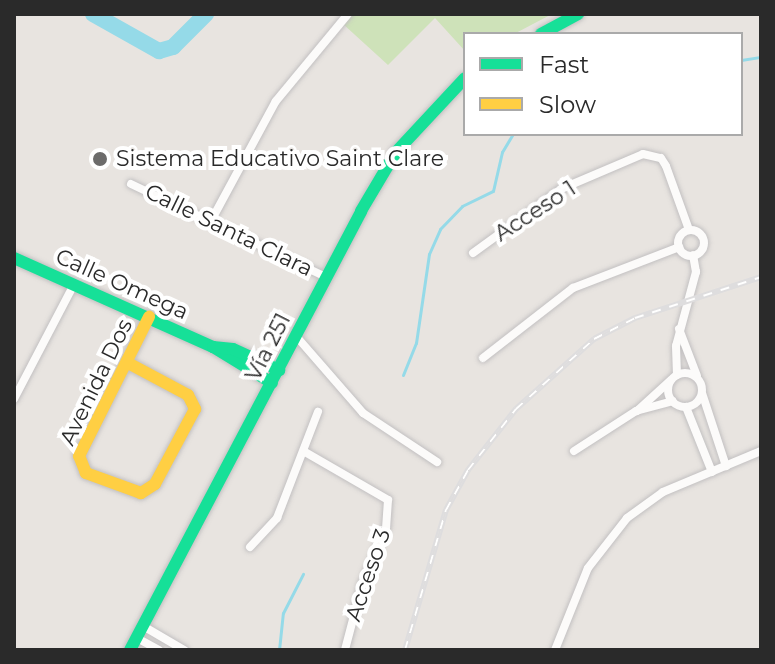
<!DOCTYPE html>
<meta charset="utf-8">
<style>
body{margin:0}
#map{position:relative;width:775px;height:664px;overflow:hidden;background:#e8e4e0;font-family:Montserrat,sans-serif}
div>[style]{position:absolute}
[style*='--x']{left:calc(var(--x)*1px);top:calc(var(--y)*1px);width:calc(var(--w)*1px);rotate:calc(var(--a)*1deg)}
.green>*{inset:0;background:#cee2b9}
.stream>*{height:3px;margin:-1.5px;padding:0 1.5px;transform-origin:1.5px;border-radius:1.5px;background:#95dae8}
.river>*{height:16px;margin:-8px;padding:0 8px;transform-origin:8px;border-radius:8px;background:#95dae8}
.roads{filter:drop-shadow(0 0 2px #c2c0c1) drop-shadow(0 0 2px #c2c0c1)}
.street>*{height:8px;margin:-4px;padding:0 4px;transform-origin:4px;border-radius:4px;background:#fcfbfa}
.street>.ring{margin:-4px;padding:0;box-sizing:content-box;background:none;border:8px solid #fcfbfa;border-radius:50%}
.fast>*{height:12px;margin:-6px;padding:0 6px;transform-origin:6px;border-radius:6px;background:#16e098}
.slow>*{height:12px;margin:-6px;padding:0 6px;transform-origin:6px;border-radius:6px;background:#ffcf43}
.rail>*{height:6px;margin-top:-3px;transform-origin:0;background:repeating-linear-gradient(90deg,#fff 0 9px,#deddde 0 18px);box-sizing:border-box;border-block:2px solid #deddde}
.dots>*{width:22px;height:22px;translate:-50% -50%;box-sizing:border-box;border:4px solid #fff;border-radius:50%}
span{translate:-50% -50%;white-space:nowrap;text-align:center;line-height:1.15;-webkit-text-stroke:8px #fff;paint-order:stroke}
.poi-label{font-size:22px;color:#2a2a2a}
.left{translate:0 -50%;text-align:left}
.street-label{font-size:22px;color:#2a2a2a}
.frame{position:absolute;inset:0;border:16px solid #2a2a2a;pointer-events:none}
.legend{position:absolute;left:463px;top:32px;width:280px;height:104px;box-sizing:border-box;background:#fff;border:2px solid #aaa;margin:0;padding:10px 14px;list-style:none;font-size:24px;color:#2a2a2a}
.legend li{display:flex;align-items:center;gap:16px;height:40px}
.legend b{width:40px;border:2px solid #aaa}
</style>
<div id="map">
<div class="green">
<div style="clip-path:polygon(352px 14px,552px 14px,514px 34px,465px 34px,465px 51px,435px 18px,388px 65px,343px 24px)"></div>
</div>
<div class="stream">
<div style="--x:741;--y:60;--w:20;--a:-9"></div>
<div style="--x:403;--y:375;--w:35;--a:-68"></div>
<div style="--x:416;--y:343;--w:90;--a:-81.7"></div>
<div style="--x:429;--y:254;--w:27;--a:-66"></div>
<div style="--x:440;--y:229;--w:32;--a:-46"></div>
<div style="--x:462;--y:206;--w:34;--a:-26"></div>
<div style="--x:493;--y:191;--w:40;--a:-77"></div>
<div style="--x:502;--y:152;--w:21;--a:-59"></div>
<div style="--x:279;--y:650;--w:37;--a:-84"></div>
<div style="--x:283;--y:613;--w:44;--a:-62.9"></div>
</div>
<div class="river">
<div style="--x:93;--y:14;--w:76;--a:29.3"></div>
<div style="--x:159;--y:51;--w:15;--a:-16"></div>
<div style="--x:173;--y:47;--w:47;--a:-45"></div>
</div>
<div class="roads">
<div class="street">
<div style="--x:131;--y:184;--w:216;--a:25.5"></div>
<div style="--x:211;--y:221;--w:136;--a:-61.6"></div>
<div style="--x:276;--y:101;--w:113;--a:-50.4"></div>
<div class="ring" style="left:678px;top:230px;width:18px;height:18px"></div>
<div style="--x:473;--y:253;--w:109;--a:-36"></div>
<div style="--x:561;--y:189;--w:89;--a:-23.1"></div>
<div style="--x:643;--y:154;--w:18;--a:13"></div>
<div style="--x:661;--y:158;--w:9;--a:58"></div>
<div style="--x:666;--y:166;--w:68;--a:70.2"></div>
<div style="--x:679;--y:329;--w:50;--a:69"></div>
<div style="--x:296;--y:336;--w:102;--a:49"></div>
<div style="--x:363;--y:413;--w:89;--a:33.5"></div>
<div style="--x:483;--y:358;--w:114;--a:-37.9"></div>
<div style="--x:573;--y:288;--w:114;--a:-21.1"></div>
<div class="ring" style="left:668px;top:373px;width:26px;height:26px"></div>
<div style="--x:677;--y:375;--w:29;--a:-92"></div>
<div style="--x:676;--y:346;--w:77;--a:-74.9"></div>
<div style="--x:696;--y:272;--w:17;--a:-100"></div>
<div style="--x:702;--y:393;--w:77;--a:71.8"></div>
<div style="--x:14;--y:399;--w:130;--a:-62.4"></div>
<div style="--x:686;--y:407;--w:70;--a:68.2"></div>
<div style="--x:637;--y:411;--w:46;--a:-42.4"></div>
<div style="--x:574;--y:451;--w:74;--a:-32.8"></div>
<div style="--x:636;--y:411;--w:38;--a:-15"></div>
<div style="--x:305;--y:452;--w:96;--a:30"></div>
<div style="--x:388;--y:500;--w:28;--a:94"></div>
<div style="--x:386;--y:528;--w:62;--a:112.8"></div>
<div style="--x:362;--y:585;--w:67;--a:104.7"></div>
<div style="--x:250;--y:547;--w:40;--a:-47"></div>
<div style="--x:277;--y:518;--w:114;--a:-68.9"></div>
<div style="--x:143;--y:626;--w:48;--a:30.3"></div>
<div style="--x:137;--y:638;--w:25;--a:29"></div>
<div style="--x:555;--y:650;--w:88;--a:-68.1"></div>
<div style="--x:588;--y:568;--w:63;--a:-52"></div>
<div style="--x:627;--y:518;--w:44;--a:-35.8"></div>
<div style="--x:663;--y:492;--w:106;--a:-22.7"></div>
</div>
<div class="fast">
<div style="--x:541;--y:34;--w:42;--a:-28.4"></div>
<div style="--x:14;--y:258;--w:218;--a:24.1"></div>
<div style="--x:213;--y:347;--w:69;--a:31.4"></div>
<div style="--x:213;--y:347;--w:20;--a:6"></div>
<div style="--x:233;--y:349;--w:51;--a:24.5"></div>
<div style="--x:130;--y:650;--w:496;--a:-62.2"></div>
<div style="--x:361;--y:211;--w:69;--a:-59.3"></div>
<div style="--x:396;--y:152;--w:101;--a:-47"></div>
</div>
<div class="slow">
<div style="--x:128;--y:363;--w:68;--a:28.1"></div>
<div style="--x:188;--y:395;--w:16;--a:63"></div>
<div style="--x:195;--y:409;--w:85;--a:118.1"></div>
<div style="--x:155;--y:484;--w:17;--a:147"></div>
<div style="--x:141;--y:493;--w:59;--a:-160"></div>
<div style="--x:86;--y:473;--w:18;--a:-112"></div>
<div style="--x:79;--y:456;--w:156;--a:-63.3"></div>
</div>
</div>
<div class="rail">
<div style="--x:405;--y:650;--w:146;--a:-73.7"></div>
<div style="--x:446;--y:510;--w:46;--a:-61.2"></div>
<div style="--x:468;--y:470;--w:78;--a:-51.8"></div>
<div style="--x:516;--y:409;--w:105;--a:-41.9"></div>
<div style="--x:594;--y:339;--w:46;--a:-27.1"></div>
<div style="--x:635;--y:318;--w:133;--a:-18"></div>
</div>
<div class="dots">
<div style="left:100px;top:159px;background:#6c6b6a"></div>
</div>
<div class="poi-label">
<span class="left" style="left:116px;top:159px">Sistema Educativo Saint Clare</span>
</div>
<div class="street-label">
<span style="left:535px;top:211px;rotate:-33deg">Acceso 1</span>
<span style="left:229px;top:230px;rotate:26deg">Calle Santa Clara</span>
<span style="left:122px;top:284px;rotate:24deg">Calle Omega</span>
<span style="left:268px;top:347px;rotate:-63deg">Vía 251</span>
<span style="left:96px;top:382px;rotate:-64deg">Avenida Dos</span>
<span style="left:368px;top:575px;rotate:-71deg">Acceso 3</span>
</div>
<div class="frame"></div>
<ul class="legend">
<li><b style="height:10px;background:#16e098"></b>Fast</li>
<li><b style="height:10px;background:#ffcf43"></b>Slow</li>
</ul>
</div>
